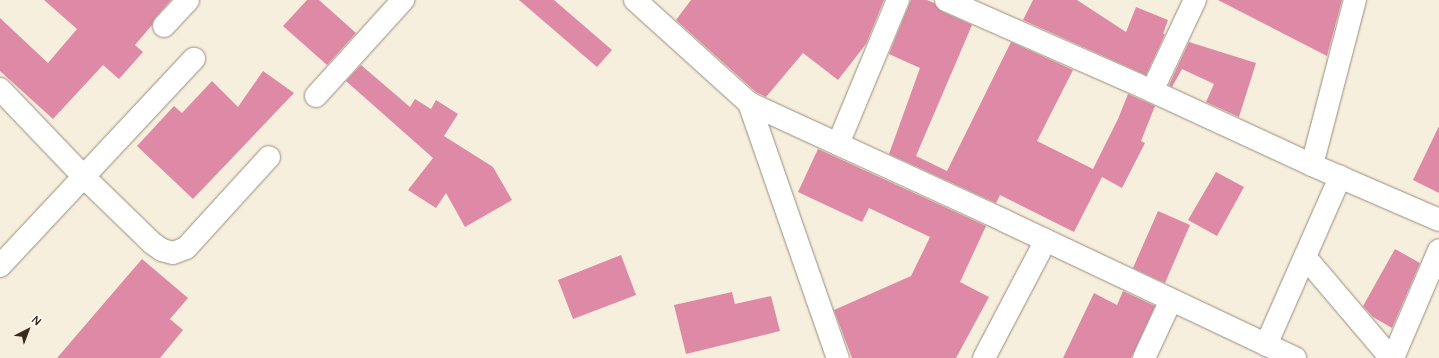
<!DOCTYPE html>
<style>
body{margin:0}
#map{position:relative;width:1439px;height:358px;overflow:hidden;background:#f7efdd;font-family:"Architects Daughter",sans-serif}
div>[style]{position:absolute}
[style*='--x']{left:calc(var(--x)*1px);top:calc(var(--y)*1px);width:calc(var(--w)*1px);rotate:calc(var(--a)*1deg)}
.building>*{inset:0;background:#de8aa6}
.roads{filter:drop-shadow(0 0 1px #998c7e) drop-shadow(0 0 1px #998c7e)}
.minor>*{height:22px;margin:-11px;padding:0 11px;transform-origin:11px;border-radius:11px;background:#fff}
.tertiary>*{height:22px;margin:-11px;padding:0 11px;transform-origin:11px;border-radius:11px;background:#fff}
span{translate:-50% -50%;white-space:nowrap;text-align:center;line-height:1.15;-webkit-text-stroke:3px #fdfcf7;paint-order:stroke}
.north{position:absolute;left:8px;top:310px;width:40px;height:40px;-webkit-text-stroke:3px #fdfcf7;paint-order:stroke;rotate:42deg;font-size:11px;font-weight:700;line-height:16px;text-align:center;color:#3b2a1e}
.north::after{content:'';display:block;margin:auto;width:14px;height:18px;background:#3b2a1e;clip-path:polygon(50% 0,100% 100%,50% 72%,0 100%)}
</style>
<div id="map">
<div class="building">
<div style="clip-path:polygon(44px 0,171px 0,155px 18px,152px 25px,135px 45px,143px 52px,119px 79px,103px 65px,53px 119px,0 71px,0 18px,48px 63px,77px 29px)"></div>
<div style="clip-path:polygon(307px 0,319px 0,356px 33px,327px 65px,283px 26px)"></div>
<div style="clip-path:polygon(519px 0,554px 0,612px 50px,597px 67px)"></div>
<div style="clip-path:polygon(691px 0,884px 0,866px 44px,838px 80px,803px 53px,766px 97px,756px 92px,676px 20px)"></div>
<div style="clip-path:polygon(911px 0,927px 0,934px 3px,941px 11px,972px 25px,916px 156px,947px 171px,1011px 42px,1073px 70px,1037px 141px,1093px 169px,1118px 119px,1128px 94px,1155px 106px,1141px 141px,1145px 143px,1122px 188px,1102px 177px,1074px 232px,1000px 195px,996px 203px,889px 154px,920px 68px,889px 54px)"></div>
<div style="clip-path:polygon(1033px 0,1077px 0,1126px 32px,1136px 7px,1168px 20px,1163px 34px,1165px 34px,1146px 75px,1023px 20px)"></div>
<div style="clip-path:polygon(1218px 0,1342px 0,1327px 56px)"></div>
<div style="clip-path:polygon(1189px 42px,1256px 63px,1239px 117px,1206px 102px,1214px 84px,1182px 69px,1172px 87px,1169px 85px)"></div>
<div style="clip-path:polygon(361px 65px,410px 107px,415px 99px,431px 109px,436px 100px,458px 114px,444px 136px,493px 167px,512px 200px,465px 227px,446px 193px,436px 208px,408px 190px,433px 158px,346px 81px)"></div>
<div style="clip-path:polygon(263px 71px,294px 93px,193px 199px,137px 146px,174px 106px,182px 113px,212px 81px,238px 107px)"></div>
<div style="clip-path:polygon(1439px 126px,1439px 193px,1413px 180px)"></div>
<div style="clip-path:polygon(818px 149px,986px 226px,960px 282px,989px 297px,956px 358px,852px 358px,834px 310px,911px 276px,930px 237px,869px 208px,862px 222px,798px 192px)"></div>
<div style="clip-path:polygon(1216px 172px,1244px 187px,1217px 236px,1188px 220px)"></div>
<div style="clip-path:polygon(1158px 211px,1190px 225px,1165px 283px,1133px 268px)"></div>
<div style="clip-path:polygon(1395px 249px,1420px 263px,1392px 328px,1373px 317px,1363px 306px)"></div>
<div style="clip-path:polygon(621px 255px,636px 295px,573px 319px,558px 280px)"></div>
<div style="clip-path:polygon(142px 259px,188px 298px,170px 319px,183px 330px,160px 358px,57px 358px)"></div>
<div style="clip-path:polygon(1123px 291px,1155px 306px,1131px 358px,1063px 358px,1094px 293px,1117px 305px)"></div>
<div style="clip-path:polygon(732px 292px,735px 304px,771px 296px,780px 331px,686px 354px,674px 305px)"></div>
</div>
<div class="roads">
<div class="minor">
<div style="--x:946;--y:0;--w:225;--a:23.8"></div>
<div style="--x:1152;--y:91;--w:176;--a:24.8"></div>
<div style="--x:1312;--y:165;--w:138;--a:23.4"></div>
<div style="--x:164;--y:26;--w:35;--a:-47"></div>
<div style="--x:0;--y:89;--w:122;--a:46.3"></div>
<div style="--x:84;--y:177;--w:95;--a:44.1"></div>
<div style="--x:152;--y:243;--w:12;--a:35"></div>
<div style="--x:162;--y:250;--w:11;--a:15"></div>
<div style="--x:173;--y:253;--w:14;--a:-21"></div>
<div style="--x:186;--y:248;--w:123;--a:-47.6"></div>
<div style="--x:1152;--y:91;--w:101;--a:-64.7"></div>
<div style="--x:316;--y:96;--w:130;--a:-47.8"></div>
<div style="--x:749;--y:103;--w:282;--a:24.7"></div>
<div style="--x:1005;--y:221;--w:321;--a:25.3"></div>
<div style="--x:838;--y:144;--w:156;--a:-67.4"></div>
<div style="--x:1312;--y:165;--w:171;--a:-75.4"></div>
<div style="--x:1305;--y:257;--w:133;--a:49.6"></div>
<div style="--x:0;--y:266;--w:284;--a:-46.9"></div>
<div style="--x:1266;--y:345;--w:184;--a:-66.2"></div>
<div style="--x:984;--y:358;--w:133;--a:-62.3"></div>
<div style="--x:1144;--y:358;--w:64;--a:-65"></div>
<div style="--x:1393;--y:358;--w:117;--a:-66.9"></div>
</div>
<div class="tertiary">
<div style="--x:635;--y:0;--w:154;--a:42.1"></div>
<div style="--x:749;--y:103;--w:270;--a:70.8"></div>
</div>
</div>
<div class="north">N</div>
</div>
